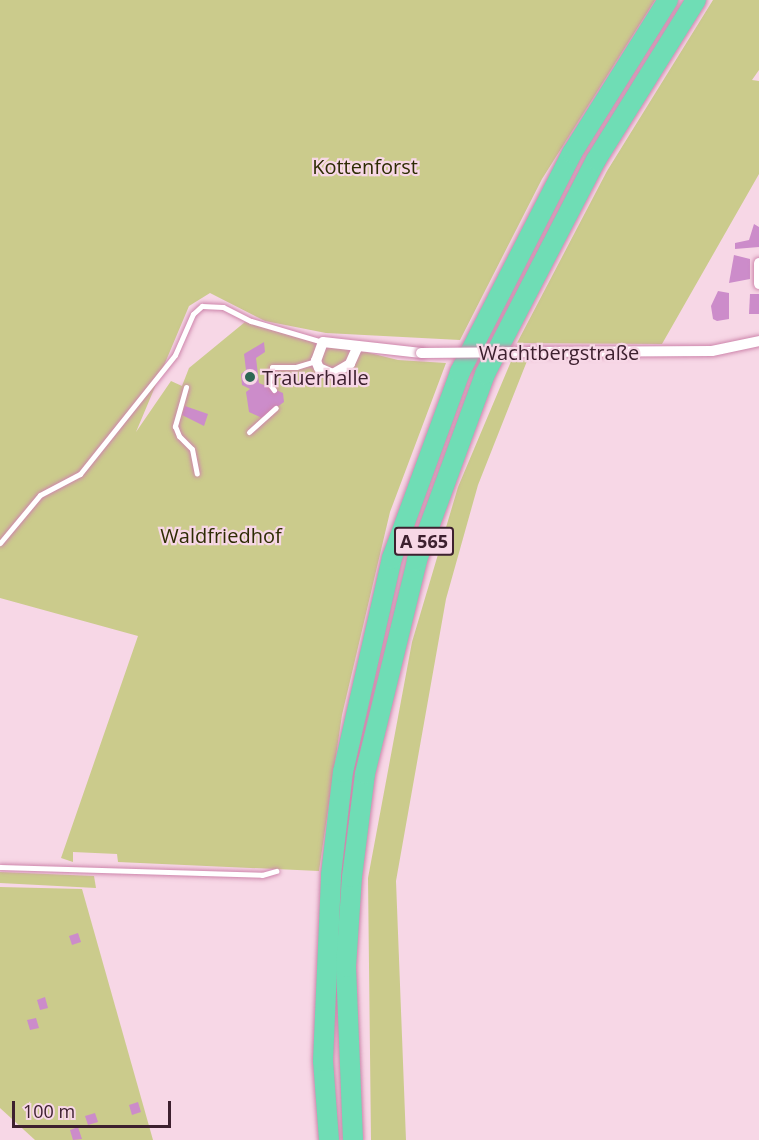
<!DOCTYPE html>
<meta charset="utf-8">
<style>
body{margin:0}
#map{position:relative;width:759px;height:1140px;overflow:hidden;background:#f7d7e6;font-family:"Open Sans",sans-serif}
div>[style]{position:absolute}
[style*='--x']{left:calc(var(--x)*1px);top:calc(var(--y)*1px);width:calc(var(--w)*1px);rotate:calc(var(--a)*1deg)}
.green>*{inset:0;background:#cbcb8c}
.building>*{inset:0;background:#cc8cca}
.roads{filter:drop-shadow(0 0 2px #cd85ab) drop-shadow(0 0 2px #cd85ab)}
.lane>*{height:5px;margin:-2.5px;padding:0 2.5px;transform-origin:2.5px;border-radius:2.5px;background:#fff}
.street>*{height:10px;margin:-5px;padding:0 5px;transform-origin:5px;border-radius:5px;background:#fff}
.highway>*{height:20px;margin:-10px;padding:0 10px;transform-origin:10px;border-radius:10px;background:#6fddb5}
.bridges{filter:drop-shadow(0 0 2px #cd85ab) drop-shadow(0 0 2px #cd85ab)}
.street-bridge>*{height:10px;margin:-5px;padding:0 5px;transform-origin:5px;border-radius:5px;background:#fff}
.dots>*{width:16px;height:16px;translate:-50% -50%;box-sizing:border-box;border:3px solid #f7d7e6;border-radius:50%}
span{translate:-50% -50%;white-space:nowrap;text-align:center;line-height:1.15;-webkit-text-stroke:4.5px #f7d7e6;paint-order:stroke}
.shield-label span{padding:2px 4px;background:#f7d7e6;border:2px solid;border-radius:4px;-webkit-text-stroke-width:0}
.shield-label{font-size:18px;color:#3d202f;font-weight:700}
.park-label{font-size:20px;color:#2e2c04}
.street-label{font-size:20px;color:#3d202f}
.poi-label{font-size:20px;color:#3d202f}
.left{translate:0 -50%;text-align:left}
.scale{position:absolute;left:12px;top:1101px;width:159px;height:27px;box-sizing:border-box;border:3px solid #3d202f;border-top:0;padding-left:8px;font-size:18px;line-height:21px;white-space:nowrap;color:#3d202f;-webkit-text-stroke:4px #f7d7e6;paint-order:stroke}
</style>
<div id="map">
<div class="green">
<div style="clip-path:polygon(0 0,655px 0,542px 179px,460px 340px,326px 333px,265px 321px,210px 293px,189px 306px,136px 432px,171px 381px,182px 386px,189px 368px,245px 322px,398px 360px,446px 363px,390px 512px,342px 715px,319px 871px,118px 862px,117px 854px,73px 852px,73px 862px,61px 858px,138px 636px,0 598px)"></div>
<div style="clip-path:polygon(713px 0,759px 0,759px 70px,752px 80px,759px 81px,759px 174px,662px 344px,517px 343px,607px 171px)"></div>
<div style="clip-path:polygon(512px 359px,527px 361px,478px 485px,446px 599px,396px 881px,406px 1140px,371px 1140px,368px 878px,412px 642px,458px 487px)"></div>
<div style="clip-path:polygon(0 872px,94px 876px,96px 888px,0 883px)"></div>
<div style="clip-path:polygon(0 887px,82px 889px,153px 1140px,35px 1140px,0 1108px)"></div>
</div>
<div class="building">
<div style="clip-path:polygon(754px 224px,759px 227px,759px 247px,735px 249px,735px 243px,749px 240px)"></div>
<div style="clip-path:polygon(734px 255px,750px 259px,750px 279px,729px 283px)"></div>
<div style="clip-path:polygon(718px 291px,729px 293px,729px 319px,717px 321px,713px 319px,711px 306px)"></div>
<div style="clip-path:polygon(750px 294px,759px 294px,759px 314px,749px 314px)"></div>
<div style="clip-path:polygon(264px 342px,265px 352px,256px 358px,259px 383px,283px 393px,284px 402px,262px 418px,249px 412px,246px 392px,250px 389px,242px 385px,241px 374px,246px 370px,244px 354px)"></div>
<div style="clip-path:polygon(185px 406px,208px 414px,204px 426px,182px 415px)"></div>
<div style="clip-path:polygon(78px 933px,81px 942px,72px 945px,69px 936px)"></div>
<div style="clip-path:polygon(45px 997px,48px 1008px,40px 1010px,37px 1000px)"></div>
<div style="clip-path:polygon(36px 1018px,39px 1028px,30px 1030px,27px 1020px)"></div>
<div style="clip-path:polygon(138px 1102px,141px 1112px,132px 1115px,129px 1105px)"></div>
<div style="clip-path:polygon(95px 1113px,98px 1122px,88px 1125px,85px 1116px)"></div>
<div style="clip-path:polygon(78px 1127px,82px 1139px,73px 1140px,70px 1130px)"></div>
</div>
<div class="roads">
<div class="lane">
<div style="--x:186;--y:387;--w:41;--a:105.8"></div>
<div style="--x:175;--y:426;--w:11;--a:68"></div>
<div style="--x:179;--y:436;--w:18;--a:45"></div>
<div style="--x:192;--y:449;--w:25;--a:79"></div>
<div style="--x:274;--y:390;--w:9;--a:-126"></div>
<div style="--x:269;--y:383;--w:16;--a:-79"></div>
<div style="--x:272;--y:367;--w:24;--a:0"></div>
<div style="--x:296;--y:367;--w:21;--a:-17"></div>
<div style="--x:249;--y:432;--w:36;--a:-42"></div>
<div style="--x:0;--y:543;--w:62;--a:-50.2"></div>
<div style="--x:40;--y:495;--w:45;--a:-27.7"></div>
<div style="--x:80;--y:474;--w:152;--a:-51.4"></div>
<div style="--x:175;--y:355;--w:45;--a:-66.3"></div>
<div style="--x:193;--y:314;--w:12;--a:-42"></div>
<div style="--x:202;--y:306;--w:21;--a:3"></div>
<div style="--x:223;--y:307;--w:31;--a:27"></div>
<div style="--x:251;--y:321;--w:75;--a:16.3"></div>
<div style="--x:0;--y:867;--w:262;--a:1.7"></div>
<div style="--x:262;--y:875;--w:15;--a:-16"></div>
</div>
<div class="street">
<div style="--x:759;--y:263;--w:21;--a:90"></div>
<div style="--x:357;--y:348;--w:17;--a:114"></div>
<div style="--x:350;--y:364;--w:20;--a:150"></div>
<div style="--x:333;--y:374;--w:15;--a:-157"></div>
<div style="--x:319;--y:368;--w:8;--a:-113"></div>
<div style="--x:316;--y:361;--w:20;--a:-70"></div>
<div style="--x:323;--y:342;--w:99;--a:6.4"></div>
<div style="--x:533;--y:352;--w:179;--a:-0.3"></div>
<div style="--x:712;--y:351;--w:48;--a:-12"></div>
</div>
<div class="highway">
<div style="--x:329;--y:1140;--w:79;--a:-94.3"></div>
<div style="--x:323;--y:1061;--w:186;--a:-87.5"></div>
<div style="--x:331;--y:875;--w:104;--a:-83.4"></div>
<div style="--x:343;--y:772;--w:220;--a:-77.1"></div>
<div style="--x:392;--y:558;--w:198;--a:-69.9"></div>
<div style="--x:460;--y:372;--w:246;--a:-62.9"></div>
<div style="--x:572;--y:153;--w:181;--a:-57.9"></div>
<div style="--x:353;--y:1140;--w:173;--a:-92.3"></div>
<div style="--x:346;--y:967;--w:90;--a:-86.2"></div>
<div style="--x:352;--y:877;--w:104;--a:-82.8"></div>
<div style="--x:365;--y:774;--w:220;--a:-76.3"></div>
<div style="--x:417;--y:560;--w:198;--a:-69.9"></div>
<div style="--x:485;--y:374;--w:241;--a:-62.6"></div>
<div style="--x:596;--y:160;--w:189;--a:-58"></div>
</div>
</div>
<div class="bridges">
<div class="street-bridge">
<div style="--x:421;--y:353;--w:112;--a:-0.5"></div>
</div>
</div>
<div class="dots">
<div style="left:250px;top:377px;background:#2c6853"></div>
</div>
<div class="shield-label">
<span style="left:424px;top:541px">A 565</span>
</div>
<div class="park-label">
<span style="left:365px;top:166px">Kottenforst</span>
<span style="left:221px;top:535px">Waldfriedhof</span>
</div>
<div class="street-label">
<span style="left:559px;top:352px">Wachtbergstraße</span>
</div>
<div class="poi-label">
<span class="left" style="left:262px;top:377px">Trauerhalle</span>
</div>
<div class="scale">100 m</div>
</div>
